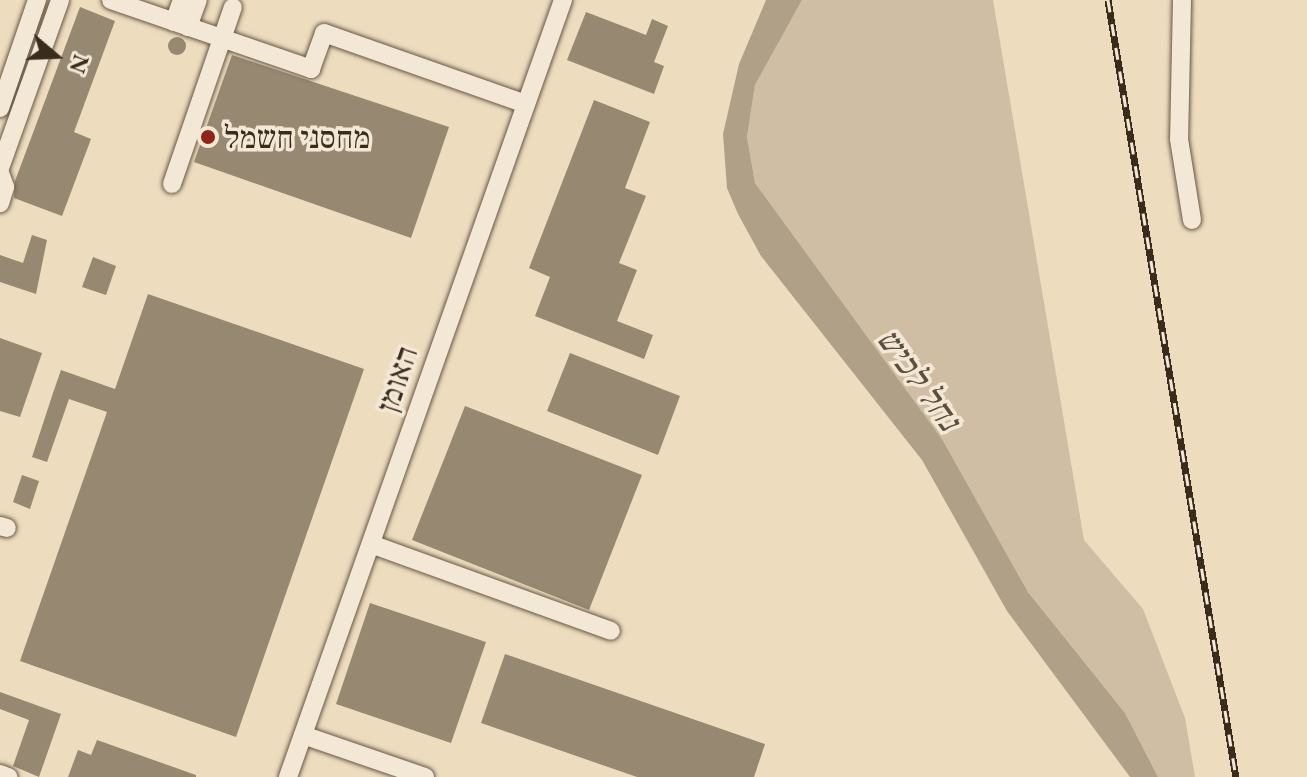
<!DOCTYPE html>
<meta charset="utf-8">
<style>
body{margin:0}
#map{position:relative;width:1307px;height:777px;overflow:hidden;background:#eddcbe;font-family:"EB Garamond","Frank Ruhl Libre",serif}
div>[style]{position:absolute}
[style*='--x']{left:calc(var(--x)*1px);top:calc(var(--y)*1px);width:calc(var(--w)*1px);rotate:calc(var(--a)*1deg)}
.green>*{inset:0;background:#cfbea3}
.water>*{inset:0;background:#b0a087}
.building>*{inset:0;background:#978871}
.round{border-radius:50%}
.roads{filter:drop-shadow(0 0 2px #675845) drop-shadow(0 0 2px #675845)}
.minor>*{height:18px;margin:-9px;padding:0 9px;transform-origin:9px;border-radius:9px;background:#f3e8d5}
.rail>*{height:7px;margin-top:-3.5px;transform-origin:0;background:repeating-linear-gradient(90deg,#f3e8d5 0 12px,#3a2c1d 0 24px);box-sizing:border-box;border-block:2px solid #3a2c1d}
.dots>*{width:22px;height:22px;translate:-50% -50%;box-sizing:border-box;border:4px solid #f3e8d5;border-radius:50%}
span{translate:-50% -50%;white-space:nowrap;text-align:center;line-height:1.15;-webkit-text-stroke:7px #f3e8d5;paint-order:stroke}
.poi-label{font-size:32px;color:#3a2c1d}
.left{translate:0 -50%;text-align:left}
.street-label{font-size:32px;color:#3a2c1d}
.water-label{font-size:34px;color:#5d4f3d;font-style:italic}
.north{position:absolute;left:16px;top:16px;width:80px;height:80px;-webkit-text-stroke:6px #f3e8d5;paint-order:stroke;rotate:109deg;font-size:22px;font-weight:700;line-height:32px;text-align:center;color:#3a2c1d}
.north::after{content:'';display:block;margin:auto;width:28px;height:36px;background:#3a2c1d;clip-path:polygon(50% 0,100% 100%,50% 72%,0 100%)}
</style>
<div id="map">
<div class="green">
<div style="clip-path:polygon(802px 0,993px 0,1084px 540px,1143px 609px,1185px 718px,1195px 777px,1158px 777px,1125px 713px,1028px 592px,942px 439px,755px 183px,747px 137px,755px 85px)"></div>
</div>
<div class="water">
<div style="clip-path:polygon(766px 0,802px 0,755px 85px,747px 137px,755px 183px,942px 439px,1028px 592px,1125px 713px,1158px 777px,1130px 777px,1007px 611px,922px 460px,761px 256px,738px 214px,727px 188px,723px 134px,739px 64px)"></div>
</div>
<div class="building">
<div style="clip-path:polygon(80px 7px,115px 21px,74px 132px,91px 139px,62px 216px,14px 198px,15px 181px)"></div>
<div style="clip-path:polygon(586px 12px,646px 35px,652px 19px,668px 26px,654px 62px,664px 66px,654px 94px,567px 60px)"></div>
<div class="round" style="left:168px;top:37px;width:18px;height:18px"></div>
<div style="clip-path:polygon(232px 55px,449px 127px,411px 238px,194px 162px)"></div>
<div style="clip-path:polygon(594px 100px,650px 122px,625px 188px,646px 196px,619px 263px,637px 270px,617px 321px,653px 335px,644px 359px,535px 316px,550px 277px,529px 268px)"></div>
<div style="clip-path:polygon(32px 235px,47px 240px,36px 294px,0 282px,0 255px,23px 263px)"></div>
<div style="clip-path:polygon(93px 257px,116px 266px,106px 295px,82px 287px)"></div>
<div style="clip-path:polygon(148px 294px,364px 369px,236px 737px,20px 661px,107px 412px,69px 399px,47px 462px,32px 457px,53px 393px,61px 370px,115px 389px)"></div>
<div style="clip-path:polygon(0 338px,42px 353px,20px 417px,0 411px)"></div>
<div style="clip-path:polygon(570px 353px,680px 396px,658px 455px,547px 411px)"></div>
<div style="clip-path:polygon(465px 406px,642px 475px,589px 610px,412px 540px)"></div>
<div style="clip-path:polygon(22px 475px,39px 481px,30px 509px,13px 502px)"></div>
<div style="clip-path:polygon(370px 603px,486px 642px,451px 743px,336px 704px)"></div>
<div style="clip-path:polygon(505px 654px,765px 744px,754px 777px,637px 777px,481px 723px)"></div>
<div style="clip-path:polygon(0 692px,61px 714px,39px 777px,13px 766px,29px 720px,0 709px)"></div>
<div style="clip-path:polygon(97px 740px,196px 775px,196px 777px,68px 777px,78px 750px,91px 755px)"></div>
</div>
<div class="roads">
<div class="minor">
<div style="--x:111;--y:0;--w:212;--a:19"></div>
<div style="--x:311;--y:69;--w:38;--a:-70"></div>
<div style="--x:324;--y:33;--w:214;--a:19.4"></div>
<div style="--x:1182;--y:0;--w:139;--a:91.2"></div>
<div style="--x:1179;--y:139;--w:82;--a:80.9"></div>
<div style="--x:174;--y:22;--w:23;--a:-70"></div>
<div style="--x:188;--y:27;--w:29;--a:-70"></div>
<div style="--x:0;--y:108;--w:114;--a:-71.1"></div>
<div style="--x:0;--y:168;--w:178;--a:-70.3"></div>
<div style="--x:0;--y:173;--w:15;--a:70"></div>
<div style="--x:5;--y:187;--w:17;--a:107"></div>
<div style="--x:172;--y:184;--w:187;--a:-71"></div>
<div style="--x:0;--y:526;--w:7;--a:16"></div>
<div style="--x:371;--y:544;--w:255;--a:19.9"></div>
<div style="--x:303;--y:735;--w:129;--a:19"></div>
<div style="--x:0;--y:774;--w:9;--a:21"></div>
<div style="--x:288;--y:777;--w:824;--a:-70.51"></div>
</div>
</div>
<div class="rail">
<div style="--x:1108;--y:0;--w:787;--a:80.65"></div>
</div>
<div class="dots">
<div style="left:208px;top:137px;background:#8f2418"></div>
</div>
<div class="poi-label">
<span class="left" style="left:224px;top:137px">מחסני חשמל</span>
</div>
<div class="street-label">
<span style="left:397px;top:379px;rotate:-71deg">האומן</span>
</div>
<div class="water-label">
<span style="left:919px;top:379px;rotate:54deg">נחל לכיש</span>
</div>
<div class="north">N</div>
</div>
